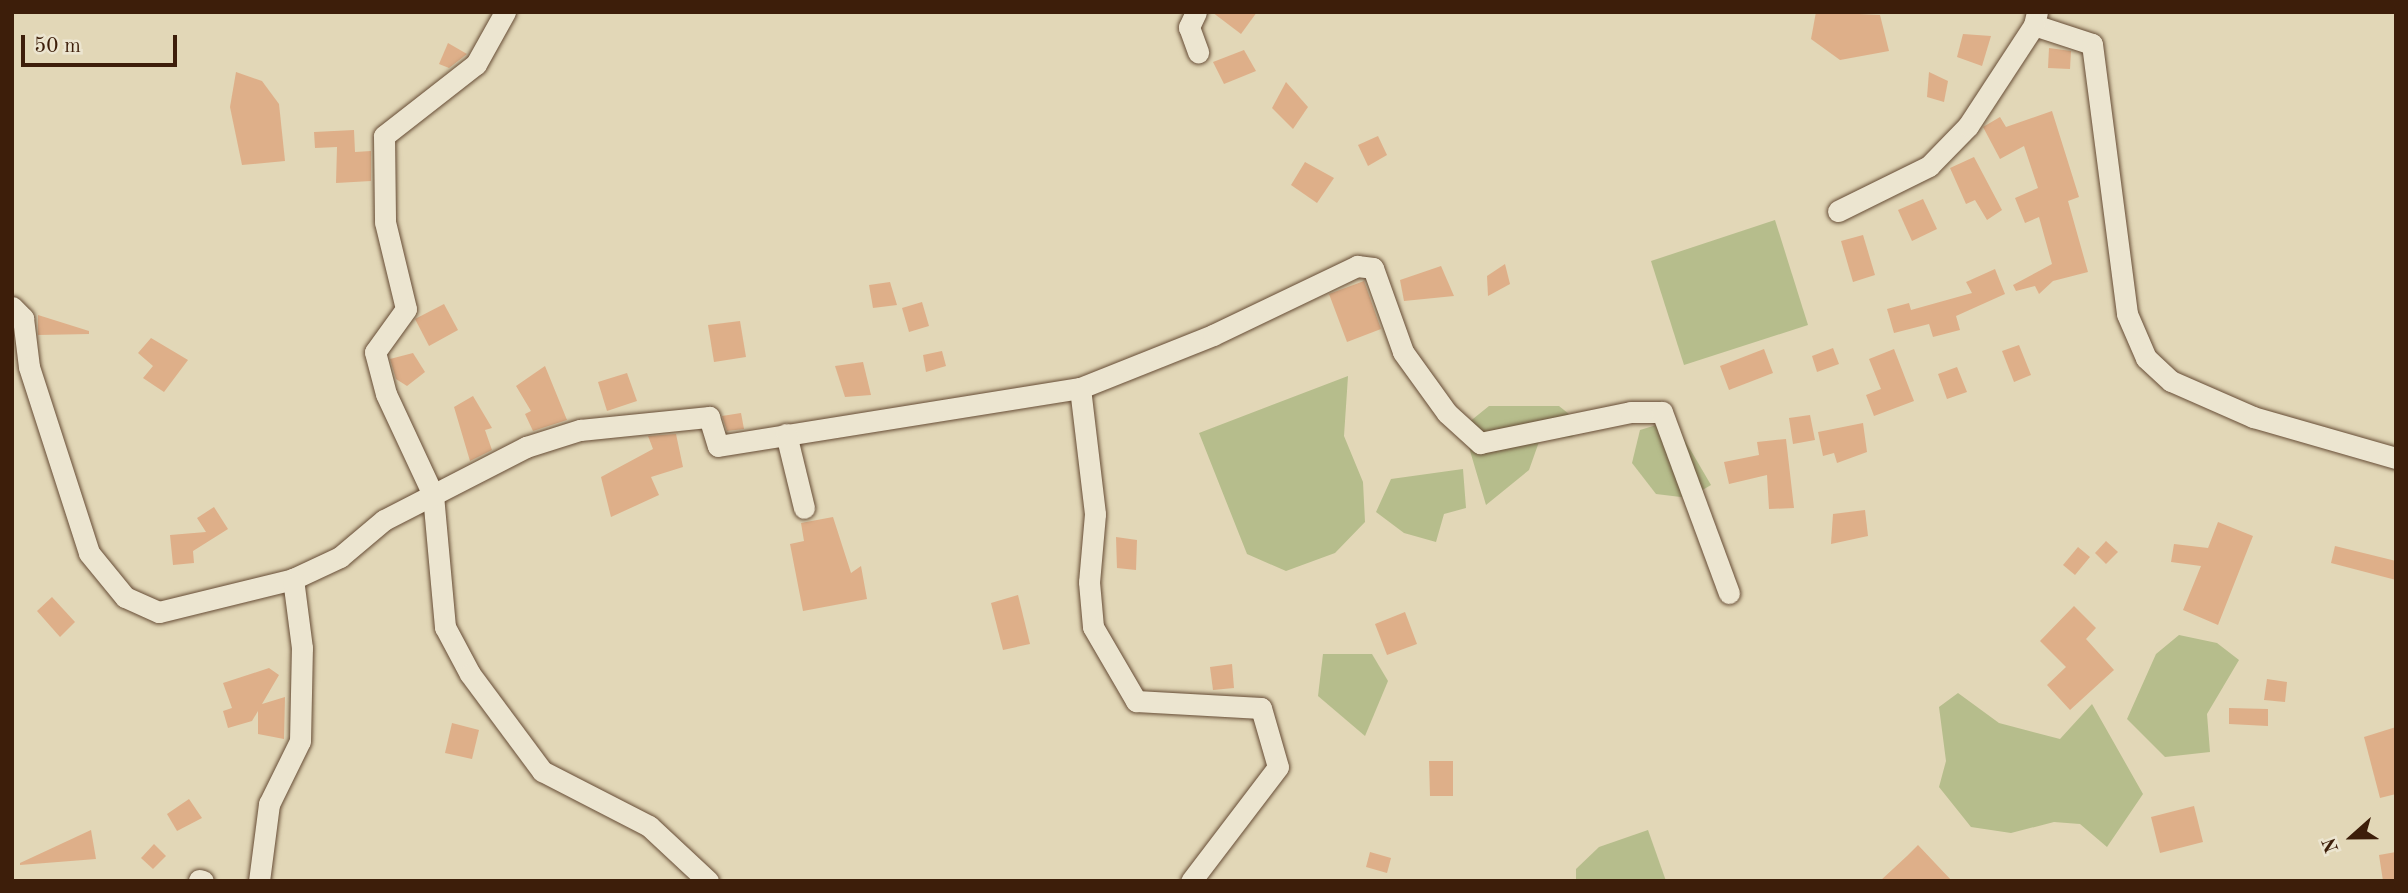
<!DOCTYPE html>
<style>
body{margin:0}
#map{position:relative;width:2408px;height:893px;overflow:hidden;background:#e2d7b7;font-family:"Old Standard TT",serif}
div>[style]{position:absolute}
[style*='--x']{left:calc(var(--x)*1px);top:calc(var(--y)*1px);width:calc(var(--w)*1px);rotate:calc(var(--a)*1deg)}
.green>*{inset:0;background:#b6bd8c}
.building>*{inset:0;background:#deaf89}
.roads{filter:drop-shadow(0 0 2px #664c35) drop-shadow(0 0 2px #664c35)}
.minor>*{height:21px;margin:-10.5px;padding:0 10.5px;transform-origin:10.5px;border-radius:10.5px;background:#ece5d0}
span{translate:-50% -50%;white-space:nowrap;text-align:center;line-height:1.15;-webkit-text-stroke:5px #ece5d0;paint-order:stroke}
.frame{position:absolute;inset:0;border:14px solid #3d1e0a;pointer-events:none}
.north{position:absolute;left:2317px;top:802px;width:70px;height:70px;-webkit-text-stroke:5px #ece5d0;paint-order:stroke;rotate:249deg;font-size:19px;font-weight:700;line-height:28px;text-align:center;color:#3d1e0a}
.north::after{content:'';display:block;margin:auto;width:24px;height:32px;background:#3d1e0a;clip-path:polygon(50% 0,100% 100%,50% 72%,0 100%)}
.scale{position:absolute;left:21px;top:35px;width:156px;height:32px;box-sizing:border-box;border:4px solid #3d1e0a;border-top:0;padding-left:9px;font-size:21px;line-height:24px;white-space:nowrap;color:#3d1e0a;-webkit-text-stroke:5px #ece5d0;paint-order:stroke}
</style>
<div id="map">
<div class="green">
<div style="clip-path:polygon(1775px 220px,1808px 325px,1684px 365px,1651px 261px)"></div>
<div style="clip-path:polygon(1348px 376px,1344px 436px,1363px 482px,1365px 522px,1335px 553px,1286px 571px,1247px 554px,1199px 433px)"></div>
<div style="clip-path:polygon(1489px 406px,1559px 406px,1584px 426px,1572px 437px,1540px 439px,1529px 470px,1486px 505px,1463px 427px)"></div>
<div style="clip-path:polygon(1673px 420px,1711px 485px,1689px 498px,1656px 494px,1632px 463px,1640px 430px)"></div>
<div style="clip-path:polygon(1463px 469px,1466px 508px,1444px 514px,1436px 542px,1404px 533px,1376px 512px,1391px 479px)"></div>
<div style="clip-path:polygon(2179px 635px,2217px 643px,2239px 660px,2207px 714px,2210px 752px,2165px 757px,2127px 719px,2156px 654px)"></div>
<div style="clip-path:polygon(1323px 654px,1372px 654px,1388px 681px,1365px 736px,1318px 696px)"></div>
<div style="clip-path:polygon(1958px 693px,1999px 723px,2060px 739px,2092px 704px,2143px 794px,2107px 847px,2080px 824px,2054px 822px,2011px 833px,1971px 827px,1939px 787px,1946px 761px,1939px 707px)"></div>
<div style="clip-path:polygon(1648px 830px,1666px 881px,1576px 881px,1576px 869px,1599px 847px)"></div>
</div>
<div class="building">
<div style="clip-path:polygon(1212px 12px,1257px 12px,1241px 34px)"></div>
<div style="clip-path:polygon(1816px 12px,1880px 15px,1889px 51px,1840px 60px,1811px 39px)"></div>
<div style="clip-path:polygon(1963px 34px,1991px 36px,1982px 66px,1957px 57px)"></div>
<div style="clip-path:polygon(448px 43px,467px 54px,449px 68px,439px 64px)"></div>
<div style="clip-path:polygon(2049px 48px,2071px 51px,2070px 69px,2048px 68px)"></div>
<div style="clip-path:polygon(1244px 50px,1256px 71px,1224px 84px,1213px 62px)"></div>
<div style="clip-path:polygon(236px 72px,262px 81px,279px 104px,285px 161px,242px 165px,230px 107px)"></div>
<div style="clip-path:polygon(1929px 72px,1948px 81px,1944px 102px,1927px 97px)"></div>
<div style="clip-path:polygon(1286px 82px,1308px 107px,1293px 129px,1272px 108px)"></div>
<div style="clip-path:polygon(2052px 111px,2079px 197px,2068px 201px,2088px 272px,2053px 281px,2039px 294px,2035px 286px,2016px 291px,2013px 285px,2052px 264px,2039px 217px,2025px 223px,2015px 198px,2038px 188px,2024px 146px,2000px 159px,1983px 127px,2000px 117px,2006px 127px)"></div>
<div style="clip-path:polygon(354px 130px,355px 152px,371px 151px,371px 181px,336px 183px,337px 147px,315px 148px,314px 132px)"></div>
<div style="clip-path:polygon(1378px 136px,1387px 155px,1368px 166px,1358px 145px)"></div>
<div style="clip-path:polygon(1974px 157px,2002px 210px,1987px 220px,1975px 200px,1966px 204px,1950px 168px)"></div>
<div style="clip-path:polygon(1305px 162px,1334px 178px,1317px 203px,1291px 185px)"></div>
<div style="clip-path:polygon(1923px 199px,1937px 229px,1912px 241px,1898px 210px)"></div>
<div style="clip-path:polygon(1863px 235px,1875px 275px,1853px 282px,1841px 241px)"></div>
<div style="clip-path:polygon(1505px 264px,1510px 284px,1488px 296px,1487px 276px)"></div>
<div style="clip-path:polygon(1441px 266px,1454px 296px,1404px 301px,1400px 280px)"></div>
<div style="clip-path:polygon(1995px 269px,2005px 294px,1956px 316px,1960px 330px,1933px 337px,1929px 324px,1894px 333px,1887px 309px,1909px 303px,1911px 310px,1972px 293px,1966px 282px)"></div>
<div style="clip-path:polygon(1364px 281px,1381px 329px,1347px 342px,1329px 294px)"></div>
<div style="clip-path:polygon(890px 282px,897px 305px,873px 308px,869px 285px)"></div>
<div style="clip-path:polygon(922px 302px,929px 326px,909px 332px,902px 308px)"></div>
<div style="clip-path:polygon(444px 304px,458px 330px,429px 346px,415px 319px)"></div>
<div style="clip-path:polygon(38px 315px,89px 331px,89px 334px,38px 335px)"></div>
<div style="clip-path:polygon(740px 321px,746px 357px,714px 362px,708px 325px)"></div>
<div style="clip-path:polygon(151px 338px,188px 360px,164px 392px,143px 378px,153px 366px,138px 353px)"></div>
<div style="clip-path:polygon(2019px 345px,2031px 375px,2014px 382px,2002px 351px)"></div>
<div style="clip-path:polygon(1833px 348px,1839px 364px,1817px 372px,1812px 356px)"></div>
<div style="clip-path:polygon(1764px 349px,1773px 373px,1729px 390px,1720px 366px)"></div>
<div style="clip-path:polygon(1894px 349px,1914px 401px,1874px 416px,1866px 395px,1881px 389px,1869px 359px)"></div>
<div style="clip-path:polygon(942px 351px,946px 366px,926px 372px,923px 355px)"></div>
<div style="clip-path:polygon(413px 353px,425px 372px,407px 386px,396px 379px,390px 359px)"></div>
<div style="clip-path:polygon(863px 362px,871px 395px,845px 397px,835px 366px)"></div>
<div style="clip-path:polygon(545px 366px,567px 420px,533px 431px,525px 414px,531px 411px,516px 386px)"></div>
<div style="clip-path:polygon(1957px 367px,1967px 392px,1947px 399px,1938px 374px)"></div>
<div style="clip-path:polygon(627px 373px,637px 401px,607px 411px,598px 382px)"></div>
<div style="clip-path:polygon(473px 396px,492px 428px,485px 430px,492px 450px,470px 461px,454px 407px)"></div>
<div style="clip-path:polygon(741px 413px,744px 429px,727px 431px,722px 416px)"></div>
<div style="clip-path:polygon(1810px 415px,1815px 440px,1793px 444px,1789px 418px)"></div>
<div style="clip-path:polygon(1863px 423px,1867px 452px,1837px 463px,1834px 453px,1823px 456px,1818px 432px)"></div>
<div style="clip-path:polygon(676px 434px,683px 467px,651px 477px,659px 495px,611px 517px,601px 477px,653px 449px,648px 436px)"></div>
<div style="clip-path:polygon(1786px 439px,1794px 508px,1769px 509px,1767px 475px,1729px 484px,1724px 462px,1759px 455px,1757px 442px)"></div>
<div style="clip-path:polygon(214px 507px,228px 529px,193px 551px,194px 563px,173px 565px,170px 535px,206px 532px,197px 518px)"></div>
<div style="clip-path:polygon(1865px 510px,1868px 536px,1831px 544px,1833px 514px)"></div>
<div style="clip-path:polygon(833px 517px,851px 573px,861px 566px,867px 599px,803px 611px,790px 544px,804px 541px,801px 523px)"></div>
<div style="clip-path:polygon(2218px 522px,2253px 536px,2218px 625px,2183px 610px,2201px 566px,2171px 562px,2174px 544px,2208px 548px)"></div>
<div style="clip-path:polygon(1116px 537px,1137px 540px,1136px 570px,1117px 568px)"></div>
<div style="clip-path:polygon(2106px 541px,2118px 552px,2106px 564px,2095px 553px)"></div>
<div style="clip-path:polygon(2335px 546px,2396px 561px,2396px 580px,2331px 563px)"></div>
<div style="clip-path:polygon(2078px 547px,2090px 557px,2075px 575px,2063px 565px)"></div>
<div style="clip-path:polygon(1018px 595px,1030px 644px,1003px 650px,991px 603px)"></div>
<div style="clip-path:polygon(52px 597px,75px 622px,60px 637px,37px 611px)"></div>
<div style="clip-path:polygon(2074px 606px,2096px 628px,2086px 639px,2114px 670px,2070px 710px,2047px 685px,2066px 667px,2040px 641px)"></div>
<div style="clip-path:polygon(1405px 612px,1417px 644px,1387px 655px,1375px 624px)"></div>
<div style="clip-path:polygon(1232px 664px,1234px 688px,1213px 690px,1210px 667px)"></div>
<div style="clip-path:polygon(269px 668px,279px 675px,262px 704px,285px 697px,284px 739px,258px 734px,258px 711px,252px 721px,228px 728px,223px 711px,232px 708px,223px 683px)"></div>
<div style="clip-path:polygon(2267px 679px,2287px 682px,2285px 702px,2264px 700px)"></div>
<div style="clip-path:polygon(2229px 708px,2268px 709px,2268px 726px,2229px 724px)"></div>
<div style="clip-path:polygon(452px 723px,479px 730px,472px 759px,445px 753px)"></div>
<div style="clip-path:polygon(2396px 727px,2396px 794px,2380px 798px,2364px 737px)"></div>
<div style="clip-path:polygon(1429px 761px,1453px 761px,1453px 796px,1430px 796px)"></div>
<div style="clip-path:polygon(189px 799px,202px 818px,177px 831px,167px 814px)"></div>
<div style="clip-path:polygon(2194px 806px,2203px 842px,2160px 853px,2151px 817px)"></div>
<div style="clip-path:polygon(91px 830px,96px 859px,20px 865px,20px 863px)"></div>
<div style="clip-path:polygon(154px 844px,166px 856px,153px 869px,141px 858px)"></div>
<div style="clip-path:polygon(1918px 845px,1952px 881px,1880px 881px,1907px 856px)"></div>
<div style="clip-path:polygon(1370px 852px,1391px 858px,1387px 873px,1366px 867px)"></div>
<div style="clip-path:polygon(2396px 852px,2396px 881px,2383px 881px,2379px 855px)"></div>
</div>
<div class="roads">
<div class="minor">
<div style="--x:505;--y:12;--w:60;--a:119.1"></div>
<div style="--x:476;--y:64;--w:117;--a:142"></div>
<div style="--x:384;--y:136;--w:86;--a:89.3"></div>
<div style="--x:385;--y:222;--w:89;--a:76.4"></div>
<div style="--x:406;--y:309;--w:53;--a:125.8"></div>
<div style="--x:375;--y:352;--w:43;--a:75.3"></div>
<div style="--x:386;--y:394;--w:111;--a:65"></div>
<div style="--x:433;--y:495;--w:133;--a:84.8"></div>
<div style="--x:445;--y:627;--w:53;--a:62"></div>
<div style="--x:470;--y:674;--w:121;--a:53.4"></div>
<div style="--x:542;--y:771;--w:120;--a:27.2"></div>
<div style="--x:649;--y:826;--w:81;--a:43"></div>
<div style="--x:1196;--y:12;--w:17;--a:115"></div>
<div style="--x:1189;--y:27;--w:27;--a:70"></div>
<div style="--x:2037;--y:12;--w:13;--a:103"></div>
<div style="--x:2034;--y:25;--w:61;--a:18.1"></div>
<div style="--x:2092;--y:44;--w:272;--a:82.6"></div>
<div style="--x:2127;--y:314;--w:48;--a:66.6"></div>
<div style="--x:2146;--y:358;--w:34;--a:43"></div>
<div style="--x:2171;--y:381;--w:90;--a:23.7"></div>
<div style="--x:2253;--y:417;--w:149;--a:16"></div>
<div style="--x:1838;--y:211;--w:102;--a:-26.3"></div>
<div style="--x:1929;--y:166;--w:56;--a:-45.7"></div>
<div style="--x:1968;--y:126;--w:121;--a:-56.8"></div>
<div style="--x:12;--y:307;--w:16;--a:45"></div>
<div style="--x:23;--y:318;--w:49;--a:83"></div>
<div style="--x:29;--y:367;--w:195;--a:72.1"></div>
<div style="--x:89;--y:553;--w:57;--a:50.7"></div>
<div style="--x:125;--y:597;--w:37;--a:24"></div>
<div style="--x:159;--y:612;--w:138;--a:-13.8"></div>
<div style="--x:293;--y:579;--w:52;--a:-25.1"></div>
<div style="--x:340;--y:557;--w:57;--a:-40.1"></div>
<div style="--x:384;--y:520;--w:160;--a:-27.2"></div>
<div style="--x:526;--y:447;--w:57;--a:-17.5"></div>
<div style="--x:580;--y:430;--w:130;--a:-5.8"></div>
<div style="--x:709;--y:417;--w:30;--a:73"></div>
<div style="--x:718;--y:446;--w:367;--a:-9.1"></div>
<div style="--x:1080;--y:388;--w:143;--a:-21.7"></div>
<div style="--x:1213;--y:335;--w:160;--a:-25.6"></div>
<div style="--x:1357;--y:266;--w:16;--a:7"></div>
<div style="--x:1373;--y:268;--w:89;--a:70.3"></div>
<div style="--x:1403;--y:352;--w:75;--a:54.2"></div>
<div style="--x:1447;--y:413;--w:45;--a:42.3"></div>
<div style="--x:1480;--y:443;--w:154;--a:-11.6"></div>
<div style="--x:1631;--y:412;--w:31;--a:0"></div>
<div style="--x:1662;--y:412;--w:193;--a:69.7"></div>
<div style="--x:1080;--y:388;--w:127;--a:83.2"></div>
<div style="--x:1095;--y:514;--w:68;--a:95"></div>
<div style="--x:1089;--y:582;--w:45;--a:84.9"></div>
<div style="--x:1093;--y:627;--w:86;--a:59.8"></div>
<div style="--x:1136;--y:701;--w:125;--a:3.2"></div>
<div style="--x:1261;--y:708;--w:61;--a:73.9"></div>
<div style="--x:1278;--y:767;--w:143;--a:127.3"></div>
<div style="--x:786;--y:434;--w:76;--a:76.3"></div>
<div style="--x:199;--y:880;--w:4;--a:14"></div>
<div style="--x:259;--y:881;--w:78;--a:-82.6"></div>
<div style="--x:269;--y:804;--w:70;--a:-63.8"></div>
<div style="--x:300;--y:741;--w:93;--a:-88.8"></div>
<div style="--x:302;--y:648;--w:70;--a:-97.4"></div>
</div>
</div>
<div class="frame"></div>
<div class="north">N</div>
<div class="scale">50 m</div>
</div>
